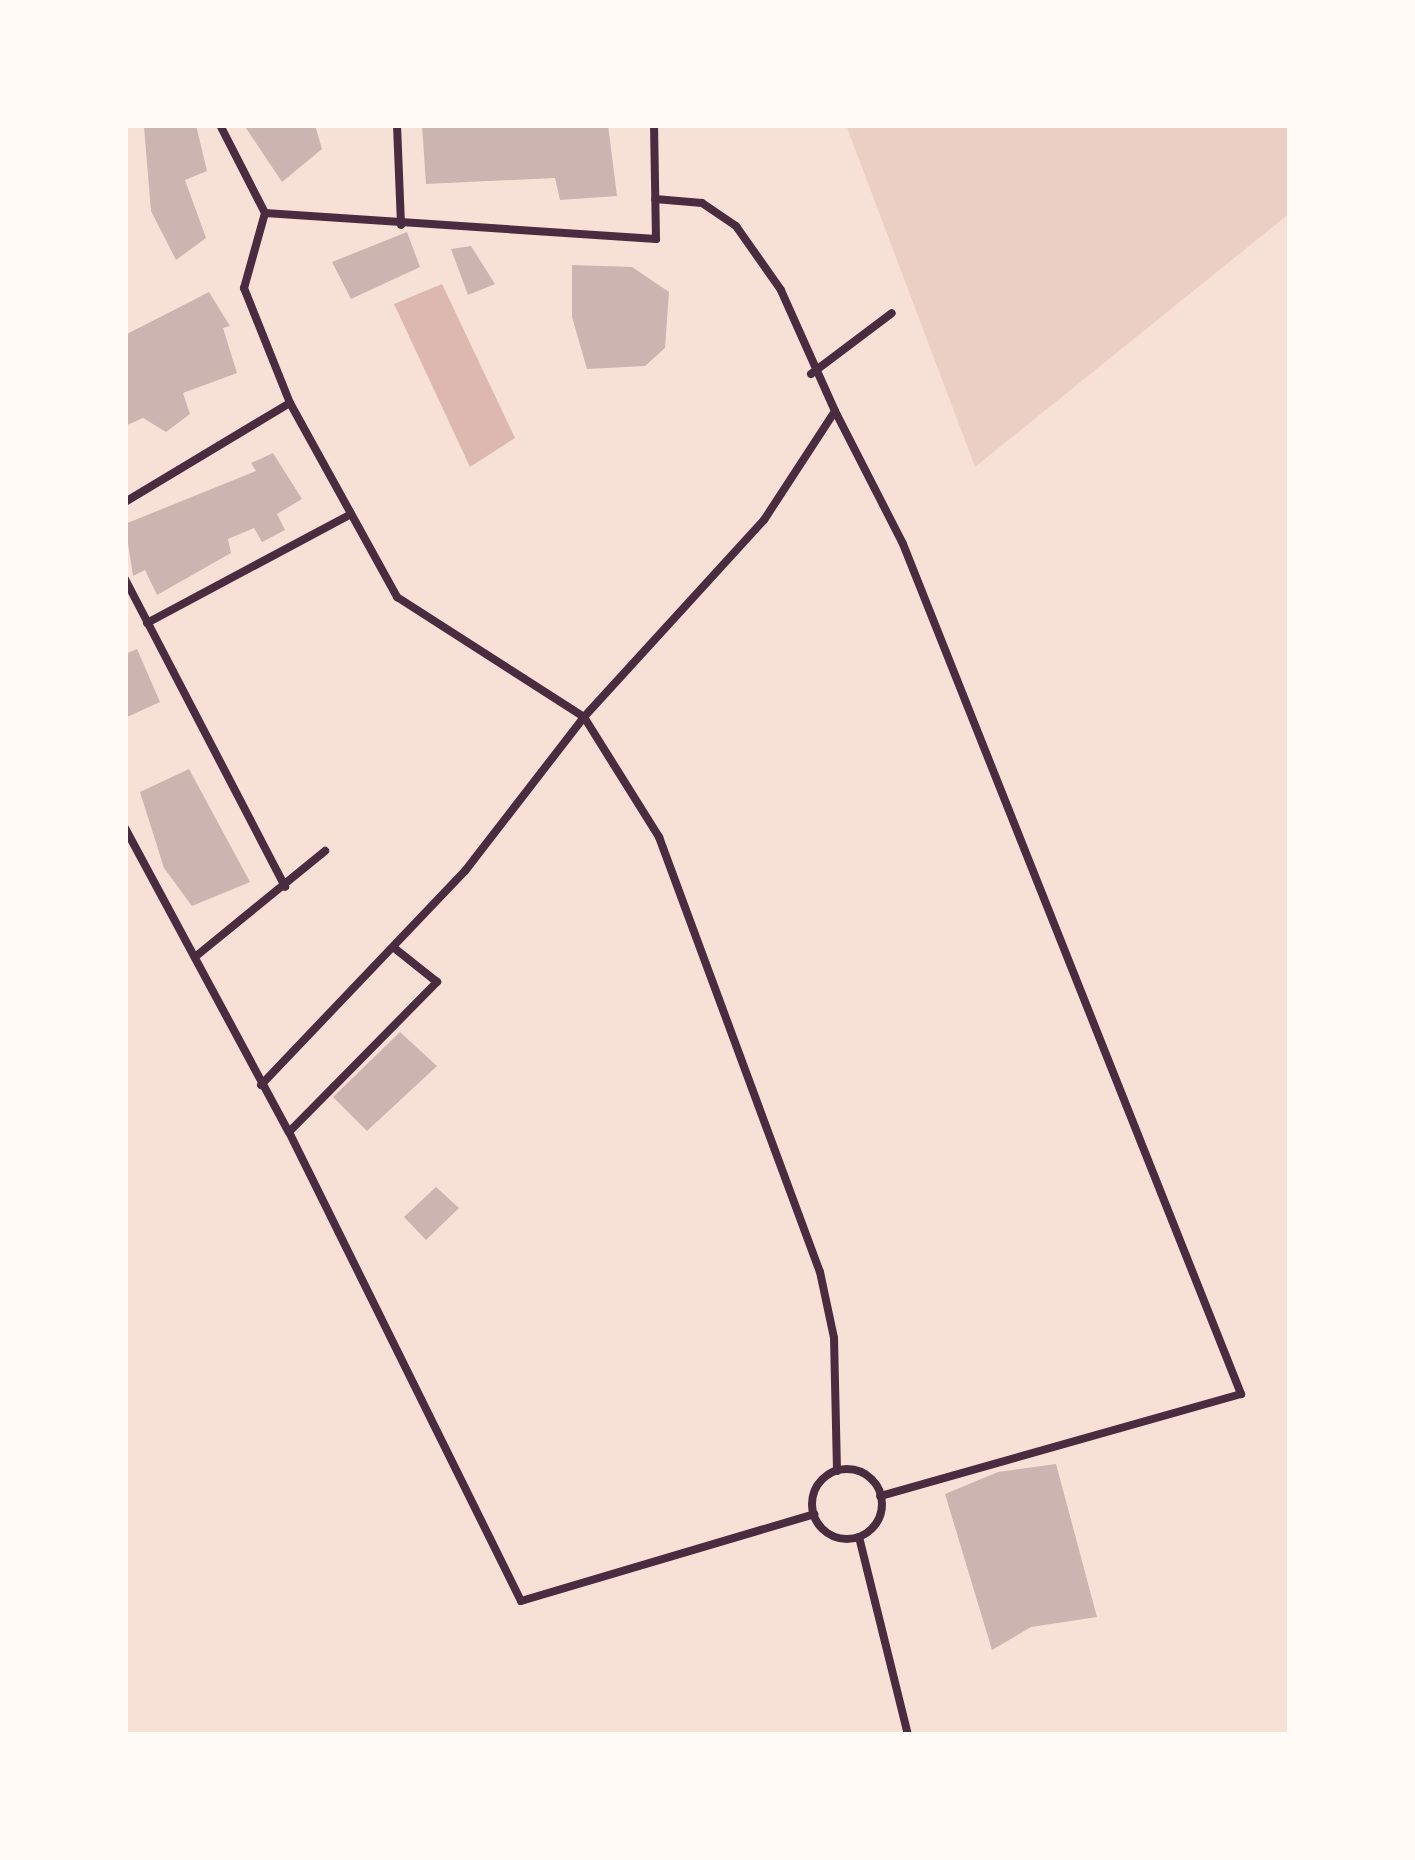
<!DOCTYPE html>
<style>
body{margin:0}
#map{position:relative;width:1415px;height:1860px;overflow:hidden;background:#f7e1d7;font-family:"Libre Baskerville",serif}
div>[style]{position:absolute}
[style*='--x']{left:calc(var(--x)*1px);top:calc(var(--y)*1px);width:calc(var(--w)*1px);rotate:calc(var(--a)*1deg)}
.green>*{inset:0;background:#ebcfc5}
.water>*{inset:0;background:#dcb8b0}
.building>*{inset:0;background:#ccb4b1}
.service>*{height:8px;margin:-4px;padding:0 4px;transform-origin:4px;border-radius:4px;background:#4a2c40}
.service>.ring{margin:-4px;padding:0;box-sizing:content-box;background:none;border:8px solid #4a2c40;border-radius:50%}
span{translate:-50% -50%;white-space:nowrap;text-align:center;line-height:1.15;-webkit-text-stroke:10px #fffaf5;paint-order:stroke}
.frame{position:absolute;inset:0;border:128px solid #fffaf5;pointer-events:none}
</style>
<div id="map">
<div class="green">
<div style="clip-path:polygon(846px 125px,1290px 125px,1290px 213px,975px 467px)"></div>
</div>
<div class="water">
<div style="clip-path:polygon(442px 284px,515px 438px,470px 467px,394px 304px)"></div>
</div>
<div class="building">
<div style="clip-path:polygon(152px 125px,196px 125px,207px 171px,185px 180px,206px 238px,176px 260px,151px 211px,144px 127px)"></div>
<div style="clip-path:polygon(244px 125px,315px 125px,322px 149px,282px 182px)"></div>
<div style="clip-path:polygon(422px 125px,608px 125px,617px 196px,560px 200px,555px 178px,426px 184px)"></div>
<div style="clip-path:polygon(407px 232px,420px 267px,351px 299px,332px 262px)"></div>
<div style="clip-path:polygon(471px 246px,495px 284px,468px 295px,451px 249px)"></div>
<div style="clip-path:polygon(572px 265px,632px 267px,669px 292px,665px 348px,645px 366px,587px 369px,572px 317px)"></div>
<div style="clip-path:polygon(209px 292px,230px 326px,223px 328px,237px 373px,183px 393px,190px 414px,166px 432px,143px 418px,125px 426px,125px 335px)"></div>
<div style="clip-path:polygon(273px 453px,302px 499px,277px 514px,285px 530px,262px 542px,254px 528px,228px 539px,231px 553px,157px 595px,145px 570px,133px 576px,125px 524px,256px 471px,251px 463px)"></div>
<div style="clip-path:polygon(137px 649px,160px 702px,125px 718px,125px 654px)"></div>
<div style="clip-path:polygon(189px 769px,250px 882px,192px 906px,164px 868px,140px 792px)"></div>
<div style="clip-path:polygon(400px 1032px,437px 1066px,367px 1131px,333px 1097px)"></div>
<div style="clip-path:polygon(436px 1187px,459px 1208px,426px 1240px,404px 1217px)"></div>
<div style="clip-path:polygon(1056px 1464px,1097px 1617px,1031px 1627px,992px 1650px,945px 1494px,998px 1472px)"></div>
</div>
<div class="service">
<div style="--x:220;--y:125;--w:99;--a:62.9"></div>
<div style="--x:265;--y:213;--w:392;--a:3.8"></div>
<div style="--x:656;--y:239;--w:114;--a:-91"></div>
<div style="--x:397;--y:125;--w:100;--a:87.7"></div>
<div style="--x:265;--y:213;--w:78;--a:105.6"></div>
<div style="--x:244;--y:288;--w:124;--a:68.2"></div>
<div style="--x:811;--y:374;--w:101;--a:-37"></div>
<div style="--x:835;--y:411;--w:149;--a:62.9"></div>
<div style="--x:903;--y:544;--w:915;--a:68.31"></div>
<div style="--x:1241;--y:1394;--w:375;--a:164.2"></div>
<div style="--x:125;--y:502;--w:192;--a:-31"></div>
<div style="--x:290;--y:403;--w:222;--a:61.1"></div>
<div style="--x:397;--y:597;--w:222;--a:32.7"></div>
<div style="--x:584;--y:717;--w:267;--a:-47.6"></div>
<div style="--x:764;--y:520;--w:130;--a:-56.9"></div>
<div style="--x:835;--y:411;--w:133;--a:-114.1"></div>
<div style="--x:781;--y:290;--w:78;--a:-125.1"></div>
<div style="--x:736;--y:226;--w:41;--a:-145.9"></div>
<div style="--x:702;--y:203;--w:47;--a:-175.1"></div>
<div style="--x:125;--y:579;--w:347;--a:62.5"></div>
<div style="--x:147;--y:623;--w:231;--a:-28.1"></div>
<div style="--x:125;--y:828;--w:345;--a:61.7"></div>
<div style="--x:289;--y:1132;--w:523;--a:63.68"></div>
<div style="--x:521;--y:1601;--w:306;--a:-16.5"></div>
<div style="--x:195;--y:957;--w:168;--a:-39.2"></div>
<div style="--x:261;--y:1085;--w:296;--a:-46.4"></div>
<div style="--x:465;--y:871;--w:195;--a:-52.3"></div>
<div style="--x:584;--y:717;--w:142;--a:58"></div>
<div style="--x:659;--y:837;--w:464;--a:69.7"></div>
<div style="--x:820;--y:1272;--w:67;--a:78"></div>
<div style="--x:834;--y:1338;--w:133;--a:88.7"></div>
<div style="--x:289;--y:1132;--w:211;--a:-45.4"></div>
<div style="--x:437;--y:982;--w:56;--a:-141.5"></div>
<div class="ring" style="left:812px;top:1469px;width:62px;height:62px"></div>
<div style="--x:859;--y:1537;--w:204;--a:76.1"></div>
</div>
<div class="frame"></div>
</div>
